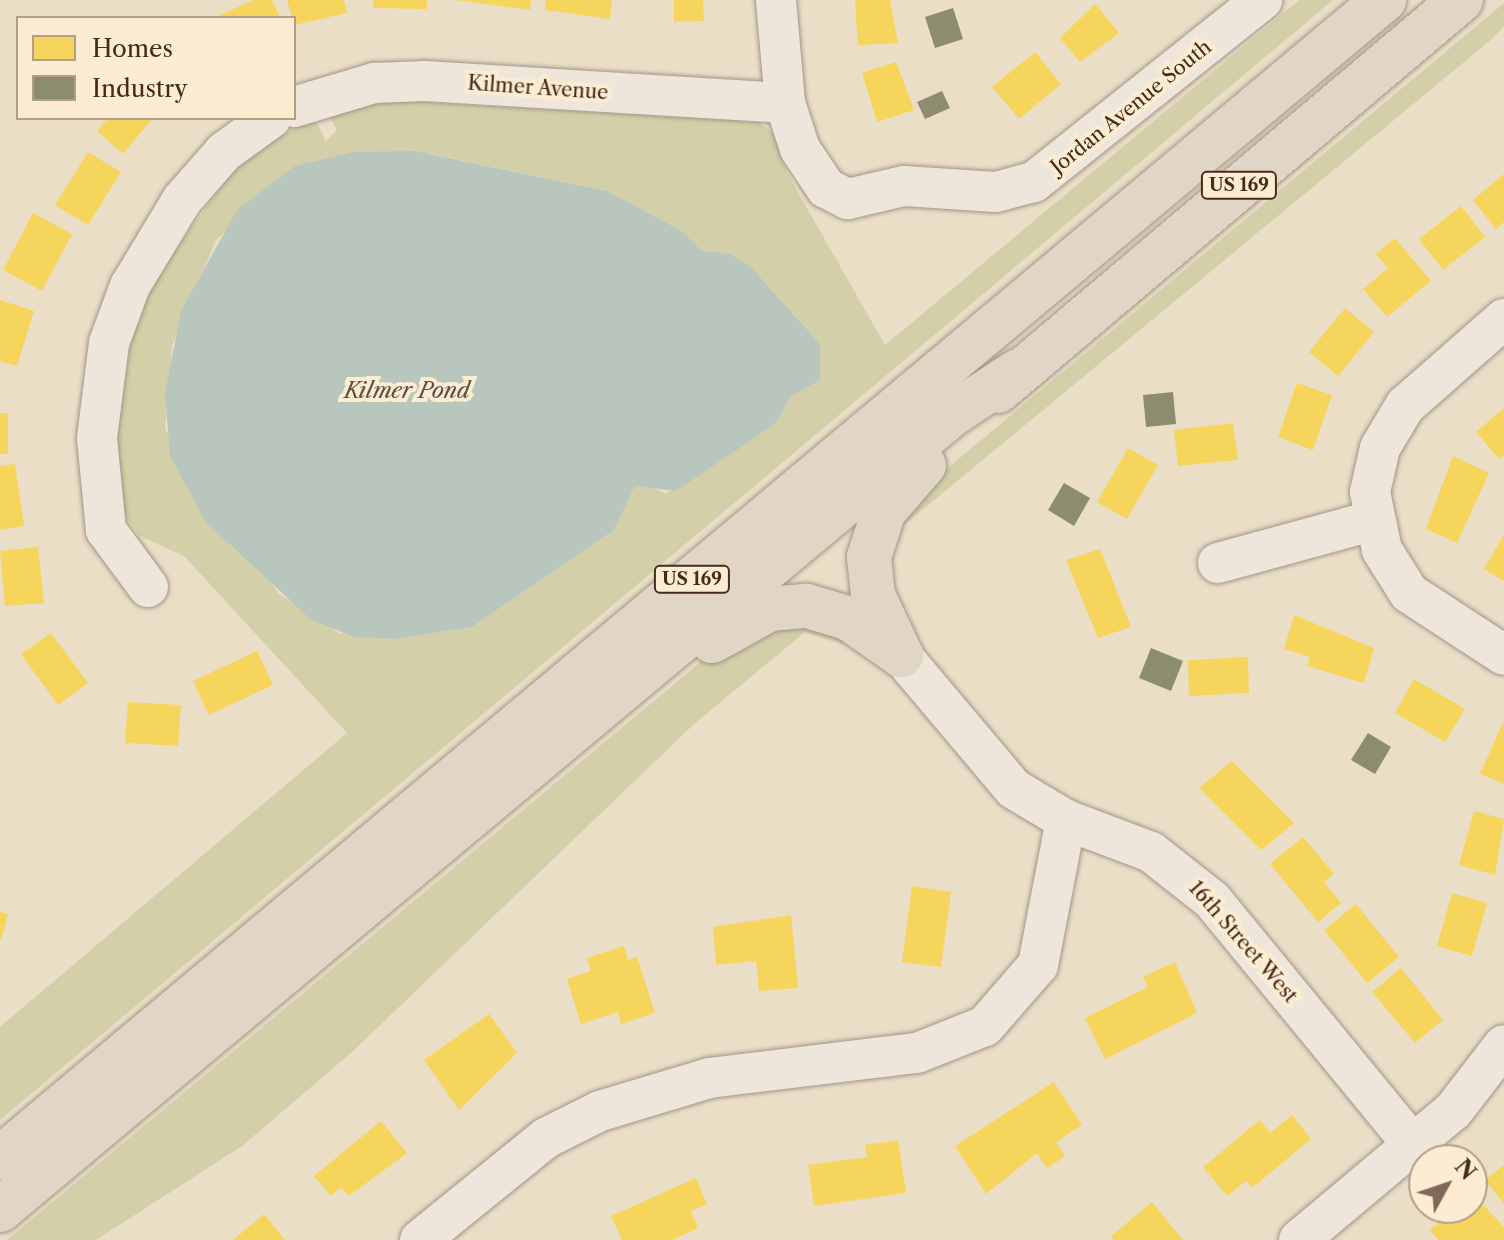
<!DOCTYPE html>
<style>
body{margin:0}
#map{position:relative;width:1504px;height:1240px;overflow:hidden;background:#ebdec7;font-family:"Libre Caslon Text",serif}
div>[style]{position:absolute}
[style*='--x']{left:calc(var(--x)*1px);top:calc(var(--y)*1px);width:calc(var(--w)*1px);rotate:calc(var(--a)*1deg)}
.green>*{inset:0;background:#d3cfa8}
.water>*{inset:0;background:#b8c6bd}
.homes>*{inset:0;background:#f6d55c}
.industry>*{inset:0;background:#8c8c6e}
.roads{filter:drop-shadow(0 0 2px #a19587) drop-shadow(0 0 2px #a19587)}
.minor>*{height:40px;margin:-20px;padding:0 20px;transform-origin:20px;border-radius:20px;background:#eee6db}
.highway>*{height:44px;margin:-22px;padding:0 22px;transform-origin:22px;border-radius:22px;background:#e1d6c6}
span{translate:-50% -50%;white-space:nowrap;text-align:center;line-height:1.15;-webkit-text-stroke:8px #fcecd1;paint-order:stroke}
.shield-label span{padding:2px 6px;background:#fcecd1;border:2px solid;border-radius:6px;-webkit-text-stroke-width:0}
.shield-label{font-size:18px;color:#462a1d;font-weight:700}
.street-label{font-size:20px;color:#462a1d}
.water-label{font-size:22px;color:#5d4e44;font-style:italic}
.legend{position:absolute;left:16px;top:16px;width:280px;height:104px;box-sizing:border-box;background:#fcecd1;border:2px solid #b39e89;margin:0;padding:10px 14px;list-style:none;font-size:24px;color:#462a1d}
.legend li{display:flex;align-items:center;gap:16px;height:40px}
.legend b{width:40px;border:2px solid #b39e89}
.north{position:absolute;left:1408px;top:1144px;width:80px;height:80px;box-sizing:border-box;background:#fcecd1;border:2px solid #b39e89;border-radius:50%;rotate:50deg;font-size:22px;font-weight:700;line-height:32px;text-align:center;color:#462a1d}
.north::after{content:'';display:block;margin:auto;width:28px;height:36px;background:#806958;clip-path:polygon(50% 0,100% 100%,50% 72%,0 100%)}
</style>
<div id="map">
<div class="green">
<div style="clip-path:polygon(evenodd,1299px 0,1333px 0,0 1120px,0 1027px,347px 733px,184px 556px,140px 536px,125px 516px,116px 436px,132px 333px,149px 286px,237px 165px,304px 122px,317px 123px,326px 141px,337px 130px,327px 112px,390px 100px,758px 122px,773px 133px,787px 173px,885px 345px,1299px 0,432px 154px,607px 191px,682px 231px,702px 251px,751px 267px,820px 344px,776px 423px,665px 494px,648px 483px,635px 486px,614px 530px,472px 627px,397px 639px,339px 633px,278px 593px,165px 429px,172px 346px,216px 240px,295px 166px,432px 154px)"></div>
<div style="clip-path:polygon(1504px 3px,1504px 26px,1492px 39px,898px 530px,919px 492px)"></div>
<div style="clip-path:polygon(774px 620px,852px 637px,842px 644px,805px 632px,694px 724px,351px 1053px,242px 1146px,96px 1240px,7px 1240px,709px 655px)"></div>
</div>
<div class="water">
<div style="clip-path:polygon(415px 151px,607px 191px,682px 231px,702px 251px,730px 254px,751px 267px,820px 344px,820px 380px,791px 396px,776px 423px,676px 491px,635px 486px,614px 530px,472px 627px,397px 639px,354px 637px,310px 619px,206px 522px,170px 456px,165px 393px,181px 311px,237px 210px,295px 166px,354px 152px)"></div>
</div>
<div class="homes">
<div style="clip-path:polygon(254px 0,272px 0,280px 18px,213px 18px)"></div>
<div style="clip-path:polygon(287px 0,344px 0,347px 13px,294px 25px)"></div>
<div style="clip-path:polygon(373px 0,427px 0,427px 9px,373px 8px)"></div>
<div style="clip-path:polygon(456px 0,531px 0,530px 10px)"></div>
<div style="clip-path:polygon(546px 0,612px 0,610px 19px,545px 10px)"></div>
<div style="clip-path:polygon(674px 0,703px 0,704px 21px,674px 22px)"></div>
<div style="clip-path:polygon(855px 0,890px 0,898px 43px,858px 45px)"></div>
<div style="clip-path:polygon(1095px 4px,1119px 33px,1080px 62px,1060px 38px)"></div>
<div style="clip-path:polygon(1035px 52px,1061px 84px,1019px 119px,992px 87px)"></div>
<div style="clip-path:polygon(896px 62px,914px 110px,877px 122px,862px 73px)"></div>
<div style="clip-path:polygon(108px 118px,153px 118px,123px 154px,97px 131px)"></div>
<div style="clip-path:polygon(88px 152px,121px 172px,88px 225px,55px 205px)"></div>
<div style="clip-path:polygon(1504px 174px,1504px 222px,1496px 229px,1473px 200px)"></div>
<div style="clip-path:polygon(1461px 206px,1485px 237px,1443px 270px,1419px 239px)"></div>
<div style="clip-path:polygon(33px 213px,72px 234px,42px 291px,3px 270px)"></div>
<div style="clip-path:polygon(1395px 238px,1431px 281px,1387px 317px,1363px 289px,1388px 268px,1376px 254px)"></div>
<div style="clip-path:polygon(0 300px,34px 311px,17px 366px,0 361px)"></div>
<div style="clip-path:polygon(1345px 308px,1374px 332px,1338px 376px,1309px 352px)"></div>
<div style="clip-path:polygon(1297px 383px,1332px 395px,1313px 450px,1278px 437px)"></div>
<div style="clip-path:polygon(1504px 408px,1504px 455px,1499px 459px,1476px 432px)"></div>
<div style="clip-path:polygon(0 413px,8px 413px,8px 454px,0 454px)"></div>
<div style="clip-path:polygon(1233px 423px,1238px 460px,1178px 466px,1174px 430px)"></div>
<div style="clip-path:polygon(1128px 448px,1158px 465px,1127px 519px,1097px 502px)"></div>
<div style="clip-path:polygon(1453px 456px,1489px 473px,1457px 543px,1426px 529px)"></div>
<div style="clip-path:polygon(15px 464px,24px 526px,0 530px,0 466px)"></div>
<div style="clip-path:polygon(1504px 534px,1504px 581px,1484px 569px)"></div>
<div style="clip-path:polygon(38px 547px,44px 603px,5px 606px,0 551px)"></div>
<div style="clip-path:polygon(1100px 549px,1131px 627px,1098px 638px,1066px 560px)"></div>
<div style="clip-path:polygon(1294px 615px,1374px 648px,1364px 683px,1307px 666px,1310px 657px,1284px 649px)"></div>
<div style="clip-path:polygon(51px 633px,88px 683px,58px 705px,21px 654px)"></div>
<div style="clip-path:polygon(257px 651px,273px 685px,209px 715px,193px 681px)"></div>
<div style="clip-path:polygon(1248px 657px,1249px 693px,1189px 696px,1188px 660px)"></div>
<div style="clip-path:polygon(1414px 679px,1465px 709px,1445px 742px,1395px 713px)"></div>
<div style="clip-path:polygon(128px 702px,181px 705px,178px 746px,125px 743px)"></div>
<div style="clip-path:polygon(1504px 720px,1504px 784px,1480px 774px)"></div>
<div style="clip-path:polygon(1232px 761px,1294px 823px,1261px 850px,1199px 788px)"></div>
<div style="clip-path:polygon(1474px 811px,1504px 819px,1495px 875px,1459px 865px)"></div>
<div style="clip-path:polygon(1303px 837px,1334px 874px,1324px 882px,1341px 903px,1318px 922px,1270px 864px)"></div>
<div style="clip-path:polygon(912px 886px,951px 892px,941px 967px,902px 962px)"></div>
<div style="clip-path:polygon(1452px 893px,1487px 903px,1472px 956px,1437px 946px)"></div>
<div style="clip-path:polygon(1356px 904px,1399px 957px,1367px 983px,1324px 930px)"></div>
<div style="clip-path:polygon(0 912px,8px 914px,1px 940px,0 940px)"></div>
<div style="clip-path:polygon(791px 915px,798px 988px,759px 991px,756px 961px,716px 965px,713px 927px)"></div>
<div style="clip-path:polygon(624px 946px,628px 960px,637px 957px,655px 1013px,621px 1024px,618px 1012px,581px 1024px,567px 979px,591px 971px,587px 958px)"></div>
<div style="clip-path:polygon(1175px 962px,1197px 1013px,1105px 1059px,1085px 1018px,1148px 987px,1143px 977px)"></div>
<div style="clip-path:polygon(1401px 968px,1443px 1020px,1415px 1043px,1372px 992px)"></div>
<div style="clip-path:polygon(489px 1014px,517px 1053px,459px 1110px,424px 1060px)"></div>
<div style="clip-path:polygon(1054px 1082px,1082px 1125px,1056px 1142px,1065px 1156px,1047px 1168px,1037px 1153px,986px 1194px,955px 1146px)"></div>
<div style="clip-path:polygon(1292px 1115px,1311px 1139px,1252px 1188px,1246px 1181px,1227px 1196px,1203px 1167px,1260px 1120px,1270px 1133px)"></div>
<div style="clip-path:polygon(381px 1121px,407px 1153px,349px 1196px,341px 1187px,331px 1196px,314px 1176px)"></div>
<div style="clip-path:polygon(898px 1140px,906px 1193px,814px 1206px,808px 1165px,867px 1157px,865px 1145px)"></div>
<div style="clip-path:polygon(1504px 1165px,1504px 1204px,1485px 1180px)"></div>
<div style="clip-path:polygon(696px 1178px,707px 1204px,691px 1211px,698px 1228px,672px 1240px,622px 1240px,611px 1216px)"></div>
<div style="clip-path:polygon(1472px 1193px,1504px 1227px,1504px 1240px,1438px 1240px,1430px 1230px,1456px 1208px,1472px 1208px)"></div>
<div style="clip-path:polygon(1152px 1202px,1183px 1240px,1114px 1240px,1111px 1236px)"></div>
<div style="clip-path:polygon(264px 1214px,285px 1240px,233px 1240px)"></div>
</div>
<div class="industry">
<div style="clip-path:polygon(953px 8px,963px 39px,935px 48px,925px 17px)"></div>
<div style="clip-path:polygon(942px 91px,950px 108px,925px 119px,917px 102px)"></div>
<div style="clip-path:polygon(1173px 392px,1176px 424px,1146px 427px,1143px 395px)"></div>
<div style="clip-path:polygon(1064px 483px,1090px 498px,1074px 526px,1048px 510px)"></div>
<div style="clip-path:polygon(1151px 648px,1183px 661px,1171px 691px,1139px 678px)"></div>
<div style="clip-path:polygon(1368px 733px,1391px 747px,1375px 774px,1351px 760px)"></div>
</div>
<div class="roads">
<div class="minor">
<div style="--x:776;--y:0;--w:103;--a:85"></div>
<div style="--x:785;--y:103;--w:48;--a:71.9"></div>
<div style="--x:800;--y:149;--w:47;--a:56.3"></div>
<div style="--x:826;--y:188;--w:25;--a:27"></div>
<div style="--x:848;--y:199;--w:57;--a:-13.1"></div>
<div style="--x:904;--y:186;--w:92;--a:3.7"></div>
<div style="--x:996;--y:192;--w:39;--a:-15"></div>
<div style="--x:1034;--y:182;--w:292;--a:-38.6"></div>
<div style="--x:294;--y:107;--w:84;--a:-16.7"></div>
<div style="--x:374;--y:83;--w:51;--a:-2.2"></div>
<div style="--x:425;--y:81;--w:361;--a:3.5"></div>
<div style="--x:1504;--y:319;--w:132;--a:138.7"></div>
<div style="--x:1405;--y:406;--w:49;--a:120.8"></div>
<div style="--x:1380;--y:448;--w:45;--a:102.8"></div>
<div style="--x:1370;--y:492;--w:59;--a:78.3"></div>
<div style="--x:1382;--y:550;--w:51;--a:57.9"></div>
<div style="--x:1409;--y:593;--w:113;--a:33.1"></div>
<div style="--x:1218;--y:563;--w:160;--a:-15.3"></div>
<div style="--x:148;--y:587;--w:71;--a:-126.4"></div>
<div style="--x:106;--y:530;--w:92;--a:-95.6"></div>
<div style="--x:97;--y:438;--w:96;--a:-82.8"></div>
<div style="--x:109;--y:343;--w:61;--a:-69.8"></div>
<div style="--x:130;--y:286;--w:100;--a:-58.8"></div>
<div style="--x:182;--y:200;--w:64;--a:-48.8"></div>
<div style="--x:224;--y:152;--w:58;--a:-35.9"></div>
<div style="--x:901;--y:655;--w:175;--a:49.9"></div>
<div style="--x:1014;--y:789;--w:61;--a:30.8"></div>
<div style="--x:1066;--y:820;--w:91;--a:20.6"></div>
<div style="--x:1151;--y:852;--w:78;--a:38.2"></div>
<div style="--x:1212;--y:900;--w:317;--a:50.6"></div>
<div style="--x:420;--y:1240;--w:162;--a:-39"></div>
<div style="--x:546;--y:1138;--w:60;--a:-26.6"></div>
<div style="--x:600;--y:1111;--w:114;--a:-16.8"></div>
<div style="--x:709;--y:1078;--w:209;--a:-6.9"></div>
<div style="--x:917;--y:1053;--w:73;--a:-21.7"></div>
<div style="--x:985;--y:1026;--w:81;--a:-49"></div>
<div style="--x:1038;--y:965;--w:148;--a:-79.1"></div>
<div style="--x:1299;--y:1240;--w:201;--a:-40"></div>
<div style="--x:1453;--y:1111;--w:83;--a:-52.3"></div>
</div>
<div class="highway">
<div style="--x:998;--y:391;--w:606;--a:-40.18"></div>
<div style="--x:712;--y:641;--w:66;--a:-28.9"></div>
<div style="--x:770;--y:609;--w:37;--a:-5"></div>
<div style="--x:807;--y:606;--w:43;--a:16.3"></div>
<div style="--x:848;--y:618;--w:65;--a:34.9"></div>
<div style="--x:901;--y:655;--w:66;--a:-115"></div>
<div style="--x:873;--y:595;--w:38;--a:-96"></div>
<div style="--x:869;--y:557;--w:48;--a:-71.9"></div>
<div style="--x:884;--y:511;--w:61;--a:-49"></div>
<div style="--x:0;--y:1158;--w:1805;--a:-39.92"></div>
<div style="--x:0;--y:1210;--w:1240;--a:-39.89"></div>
<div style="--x:951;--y:415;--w:80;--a:-33.3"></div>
</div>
</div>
<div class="shield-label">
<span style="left:1239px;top:185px">US 169</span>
<span style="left:692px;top:579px">US 169</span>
</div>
<div class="street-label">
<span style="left:538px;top:88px;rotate:4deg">Kilmer Avenue</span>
<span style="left:1131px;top:107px;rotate:-39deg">Jordan Avenue South</span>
<span style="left:1243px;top:942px;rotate:49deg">16th Street West</span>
</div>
<div class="water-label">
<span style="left:407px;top:391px">Kilmer Pond</span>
</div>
<ul class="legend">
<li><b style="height:22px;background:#f6d55c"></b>Homes</li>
<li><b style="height:22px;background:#8c8c6e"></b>Industry</li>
</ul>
<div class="north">N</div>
</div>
